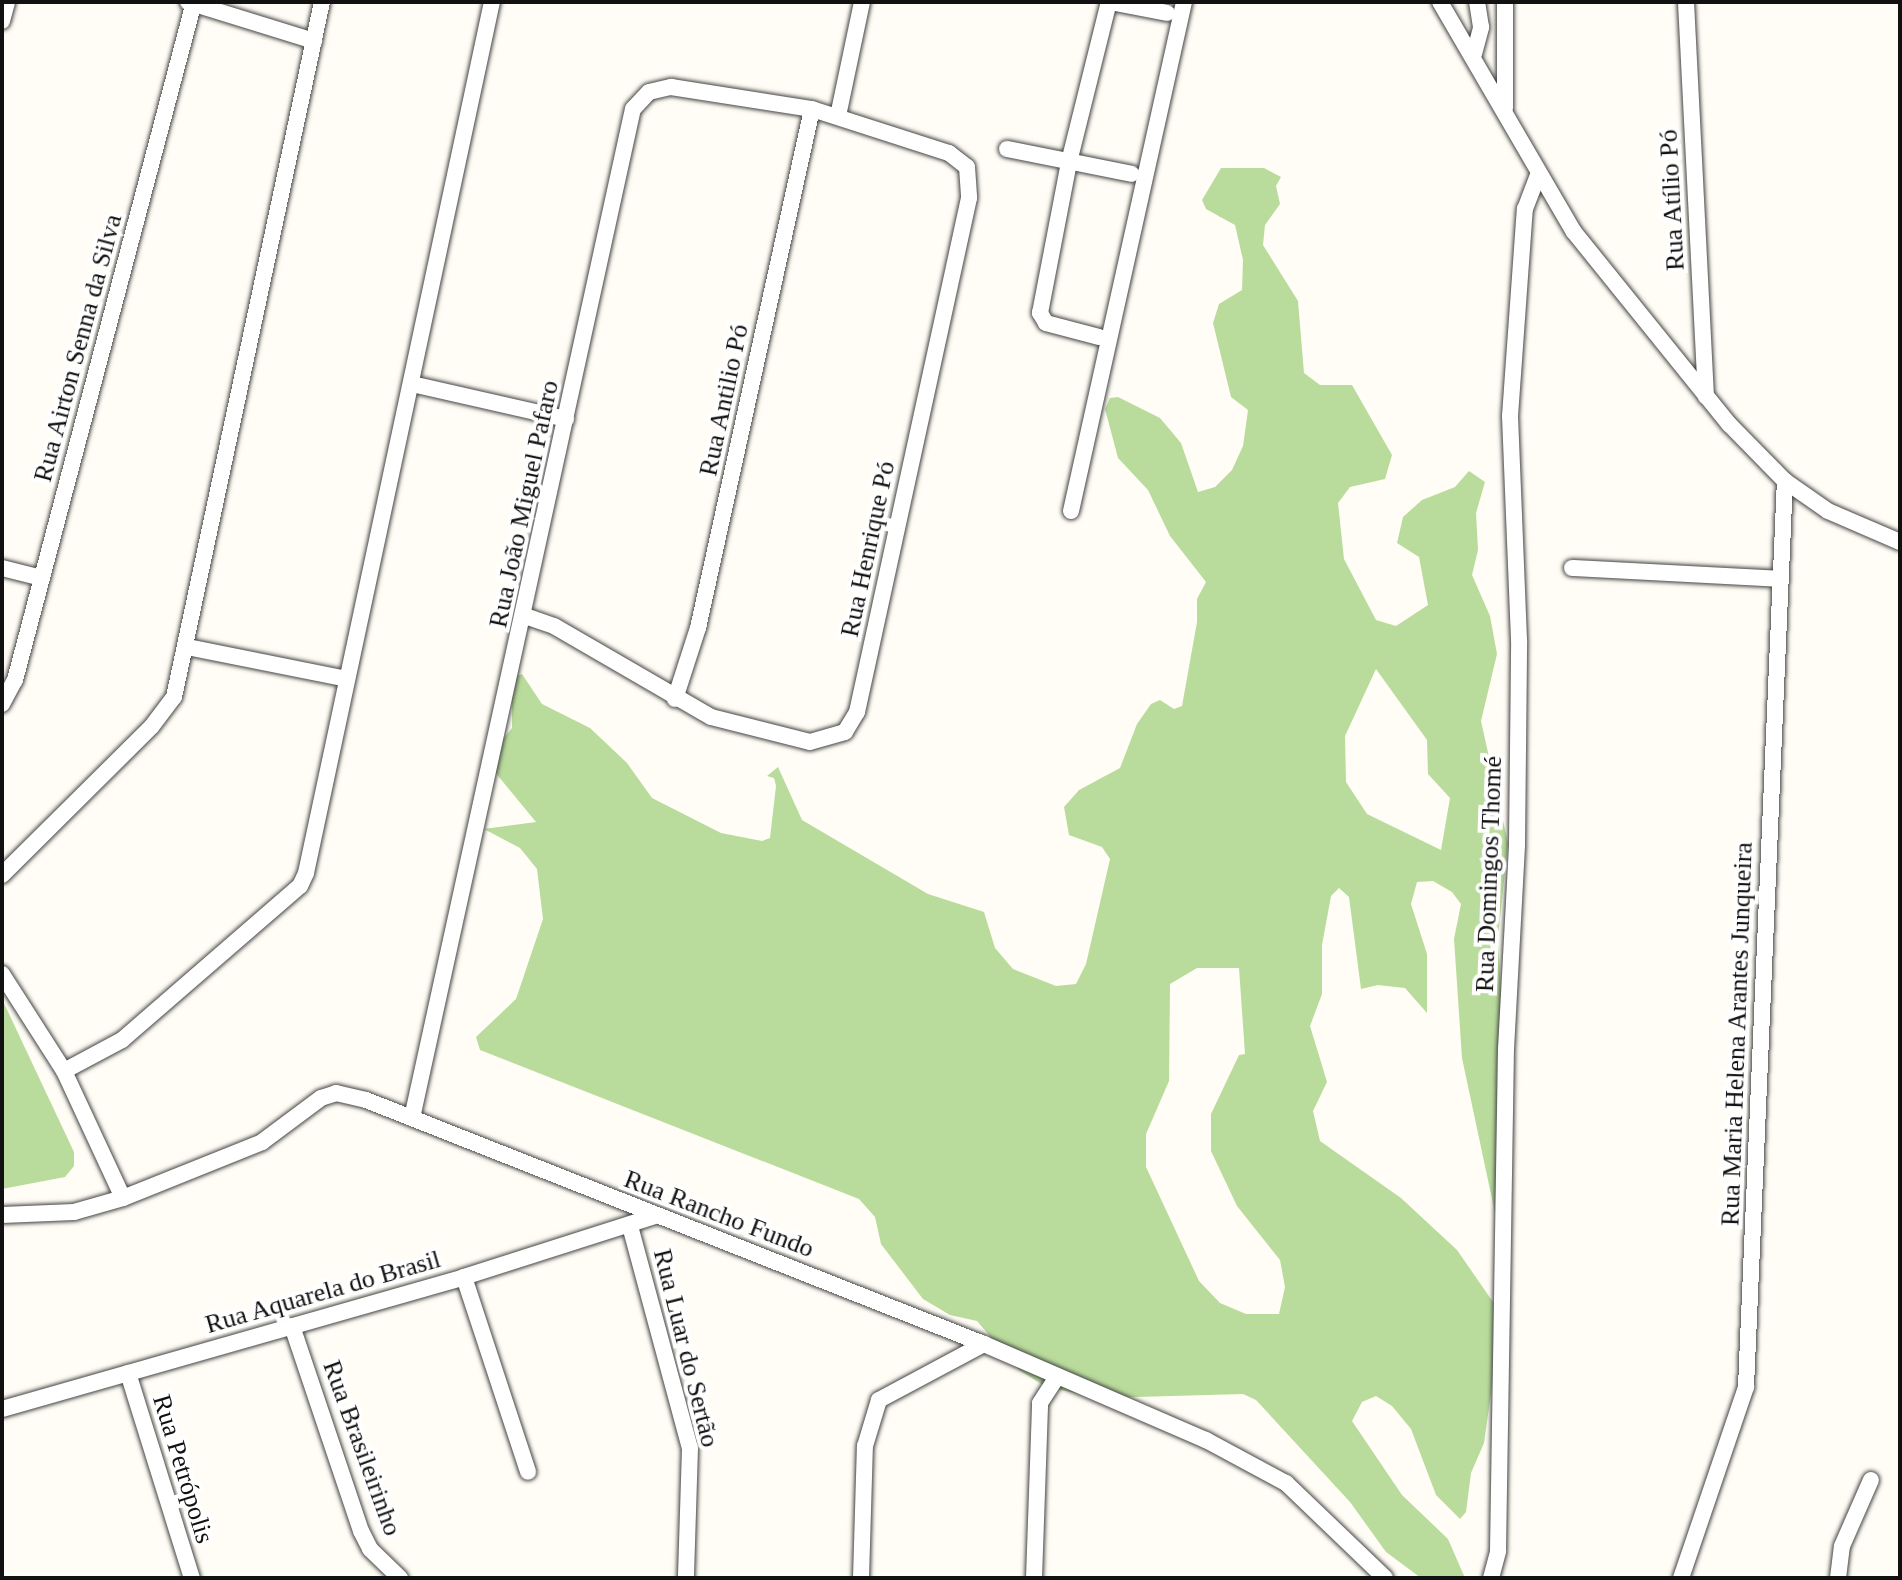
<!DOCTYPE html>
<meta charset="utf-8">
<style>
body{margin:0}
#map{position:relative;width:1902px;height:1580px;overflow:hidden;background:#fffdf5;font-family:Georgia,serif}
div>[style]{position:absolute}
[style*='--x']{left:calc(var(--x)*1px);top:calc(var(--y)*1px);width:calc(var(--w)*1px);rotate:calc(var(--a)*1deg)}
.forest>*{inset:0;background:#b9dc9c}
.roads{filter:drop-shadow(0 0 2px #444) drop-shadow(0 0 2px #444)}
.minor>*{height:16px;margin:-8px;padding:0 8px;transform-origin:8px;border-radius:8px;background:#fff}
span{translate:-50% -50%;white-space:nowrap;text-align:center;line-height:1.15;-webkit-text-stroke:8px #fff;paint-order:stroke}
.street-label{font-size:26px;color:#111}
.frame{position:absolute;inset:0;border:4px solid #111;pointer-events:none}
</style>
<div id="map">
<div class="forest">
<div style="clip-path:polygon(evenodd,1221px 168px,1264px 168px,1281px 177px,1276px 186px,1280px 204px,1265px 225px,1263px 245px,1298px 301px,1304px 373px,1320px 385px,1352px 385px,1392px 455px,1385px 479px,1350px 487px,1338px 503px,1344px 559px,1376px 620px,1396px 626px,1428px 605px,1419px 557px,1397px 543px,1403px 517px,1422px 500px,1455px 487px,1469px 471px,1485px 482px,1476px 513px,1478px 550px,1472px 575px,1490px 616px,1497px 654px,1481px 721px,1508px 843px,1498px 937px,1503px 1026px,1495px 1213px,1462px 1058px,1454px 939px,1461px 904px,1452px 892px,1433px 881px,1417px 882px,1411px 904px,1427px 954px,1427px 1013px,1405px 988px,1378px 985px,1361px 989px,1349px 897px,1339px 888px,1331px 896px,1322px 945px,1322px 994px,1310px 1026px,1327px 1082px,1313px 1111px,1320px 1141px,1401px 1198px,1457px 1250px,1502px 1315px,1484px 1443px,1471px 1473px,1466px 1512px,1460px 1519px,1436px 1495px,1411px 1429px,1392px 1406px,1376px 1396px,1362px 1402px,1352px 1421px,1402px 1495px,1448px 1539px,1465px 1578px,1421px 1578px,1386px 1552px,1350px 1502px,1256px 1400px,1243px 1394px,1100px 1398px,1046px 1387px,1019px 1370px,977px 1321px,950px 1315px,923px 1299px,881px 1244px,875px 1217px,859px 1199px,480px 1050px,476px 1037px,516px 999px,543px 919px,537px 869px,520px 848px,484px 829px,536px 822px,494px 771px,496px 748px,512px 728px,512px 678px,522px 674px,542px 704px,590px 728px,627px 763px,652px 798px,721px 833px,762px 841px,770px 838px,776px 786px,774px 778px,767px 776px,778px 767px,802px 820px,928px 894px,984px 912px,995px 948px,1013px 969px,1056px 986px,1076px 984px,1086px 964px,1110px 859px,1102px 847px,1069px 835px,1064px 807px,1079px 790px,1120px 768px,1137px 724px,1151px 704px,1160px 700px,1174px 709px,1182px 706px,1197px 622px,1197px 599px,1206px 582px,1170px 536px,1148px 490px,1118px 458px,1105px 409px,1110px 398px,1118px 397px,1160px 418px,1181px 443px,1198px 492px,1215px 487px,1232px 470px,1243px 446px,1248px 410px,1231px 397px,1213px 323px,1219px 304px,1242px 290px,1243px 260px,1235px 225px,1206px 209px,1202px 200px,1221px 168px,1376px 669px,1427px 740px,1428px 774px,1450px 798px,1441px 850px,1367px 814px,1346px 782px,1345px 736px,1376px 669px,1221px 168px,1197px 968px,1239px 968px,1245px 1054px,1239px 1055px,1211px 1114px,1211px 1151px,1237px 1206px,1280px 1260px,1285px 1287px,1279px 1314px,1246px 1314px,1220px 1303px,1199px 1281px,1146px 1167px,1146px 1134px,1169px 1081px,1170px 984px,1197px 968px)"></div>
<div style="clip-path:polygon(2px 999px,74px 1152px,74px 1166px,65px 1177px,2px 1189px)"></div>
</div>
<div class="roads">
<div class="minor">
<div style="--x:188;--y:2;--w:132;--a:17.2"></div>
<div style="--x:1110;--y:2;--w:58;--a:10.9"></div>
<div style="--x:1440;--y:2;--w:266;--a:59.8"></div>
<div style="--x:1574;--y:232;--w:247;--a:51.1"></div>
<div style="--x:1729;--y:424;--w:80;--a:45.5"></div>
<div style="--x:1785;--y:481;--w:52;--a:34.9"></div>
<div style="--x:1828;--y:511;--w:78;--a:23.3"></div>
<div style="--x:1505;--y:2;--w:106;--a:90"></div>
<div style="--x:1686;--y:2;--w:395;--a:87.1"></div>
<div style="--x:2;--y:21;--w:20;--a:-75"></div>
<div style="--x:1474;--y:54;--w:28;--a:-75"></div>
<div style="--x:1481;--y:27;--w:25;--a:-99"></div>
<div style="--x:838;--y:116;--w:116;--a:-78.1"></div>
<div style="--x:1007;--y:149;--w:127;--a:11.3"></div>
<div style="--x:1099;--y:337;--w:55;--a:-165.2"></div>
<div style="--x:1046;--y:323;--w:12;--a:-121"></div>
<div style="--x:1040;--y:313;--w:154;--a:-79.1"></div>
<div style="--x:1069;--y:162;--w:165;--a:-76"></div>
<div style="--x:412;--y:384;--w:158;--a:12.8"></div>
<div style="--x:1071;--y:511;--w:521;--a:-77.48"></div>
<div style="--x:2;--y:568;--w:41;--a:14"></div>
<div style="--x:1572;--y:568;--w:208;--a:3"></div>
<div style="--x:187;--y:647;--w:163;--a:11.3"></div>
<div style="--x:675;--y:699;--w:75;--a:-72.1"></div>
<div style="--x:698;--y:628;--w:531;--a:-77.61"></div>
<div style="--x:2;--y:704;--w:27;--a:-62"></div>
<div style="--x:15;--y:680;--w:701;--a:-75.21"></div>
<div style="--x:2;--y:875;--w:211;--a:-44.8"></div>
<div style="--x:152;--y:726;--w:36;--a:-53"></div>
<div style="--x:174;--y:697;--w:711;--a:-77.98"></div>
<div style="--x:2;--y:974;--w:115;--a:57.4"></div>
<div style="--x:64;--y:1071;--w:140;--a:65.1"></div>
<div style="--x:64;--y:1071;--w:66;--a:-28.1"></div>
<div style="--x:122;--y:1040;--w:235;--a:-40.9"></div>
<div style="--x:300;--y:886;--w:14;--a:-65"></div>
<div style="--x:306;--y:873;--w:891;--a:-77.95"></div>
<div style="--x:412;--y:1118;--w:1033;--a:-77.65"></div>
<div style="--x:633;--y:109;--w:23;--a:-47"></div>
<div style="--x:649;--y:92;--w:23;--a:-13"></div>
<div style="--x:671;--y:87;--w:143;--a:8.9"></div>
<div style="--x:812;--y:109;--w:144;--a:17.8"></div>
<div style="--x:949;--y:153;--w:23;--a:38"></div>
<div style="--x:967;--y:167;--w:31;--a:86"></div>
<div style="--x:969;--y:198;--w:526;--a:102.29"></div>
<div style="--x:857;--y:712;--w:23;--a:121"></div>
<div style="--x:845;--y:732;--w:36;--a:164"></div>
<div style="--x:810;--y:742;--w:102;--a:-165.8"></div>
<div style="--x:711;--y:717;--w:181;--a:-149.9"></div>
<div style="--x:554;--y:626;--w:31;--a:-161"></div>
<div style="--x:2;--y:1215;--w:72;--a:-2.4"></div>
<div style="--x:74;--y:1212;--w:51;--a:-15.9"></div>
<div style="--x:123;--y:1198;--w:150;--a:-21.9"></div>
<div style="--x:262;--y:1142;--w:74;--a:-36.7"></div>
<div style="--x:321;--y:1098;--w:16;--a:-18"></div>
<div style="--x:336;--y:1093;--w:31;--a:13"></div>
<div style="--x:366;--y:1100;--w:664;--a:21.55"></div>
<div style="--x:984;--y:1344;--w:242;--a:23.4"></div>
<div style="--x:1206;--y:1440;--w:91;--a:28.3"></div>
<div style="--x:1286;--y:1483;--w:137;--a:43.8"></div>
<div style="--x:630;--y:1226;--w:230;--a:74.9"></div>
<div style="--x:690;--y:1448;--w:130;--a:91.8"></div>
<div style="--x:464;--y:1277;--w:205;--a:71.8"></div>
<div style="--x:292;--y:1326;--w:216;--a:71.4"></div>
<div style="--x:361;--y:1531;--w:20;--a:63"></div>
<div style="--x:370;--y:1549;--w:42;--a:44"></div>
<div style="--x:128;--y:1373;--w:215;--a:72.7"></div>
<div style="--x:2;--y:1409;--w:480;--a:-15.9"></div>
<div style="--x:464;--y:1277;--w:201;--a:-17.7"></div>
<div style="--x:861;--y:1578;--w:132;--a:-88.3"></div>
<div style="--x:865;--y:1446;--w:48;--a:-73.1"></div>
<div style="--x:879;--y:1400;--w:119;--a:-28.1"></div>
<div style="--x:1034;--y:1578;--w:175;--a:-88"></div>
<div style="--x:1040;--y:1403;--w:30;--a:-57"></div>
<div style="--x:1491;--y:1578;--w:28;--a:-75"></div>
<div style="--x:1498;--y:1551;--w:502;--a:-89.09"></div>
<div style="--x:1506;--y:1049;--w:204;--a:-86.9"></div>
<div style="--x:1517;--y:845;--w:205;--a:-89.4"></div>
<div style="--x:1519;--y:640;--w:224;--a:-92.3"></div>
<div style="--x:1510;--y:416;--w:208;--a:-85.9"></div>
<div style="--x:1525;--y:209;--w:36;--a:-69"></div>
<div style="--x:1681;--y:1578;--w:202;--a:-71.2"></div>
<div style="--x:1746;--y:1387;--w:907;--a:-87.54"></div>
<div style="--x:1838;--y:1578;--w:32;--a:-83"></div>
<div style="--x:1842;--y:1546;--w:72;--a:-66.3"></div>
</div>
</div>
<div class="street-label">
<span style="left:1672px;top:200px;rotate:-93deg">Rua Atílio Pó</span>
<span style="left:78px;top:348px;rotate:-75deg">Rua Airton Senna da Silva</span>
<span style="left:724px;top:400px;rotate:-78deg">Rua Antilio Pó</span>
<span style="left:524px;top:504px;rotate:-78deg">Rua João Miguel Pafaro</span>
<span style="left:868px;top:549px;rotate:-78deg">Rua Henrique Pó</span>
<span style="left:1489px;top:874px;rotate:-88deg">Rua Domingos Thomé</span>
<span style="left:1737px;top:1034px;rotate:-88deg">Rua Maria Helena Arantes Junqueira</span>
<span style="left:719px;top:1214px;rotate:21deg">Rua Rancho Fundo</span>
<span style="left:323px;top:1292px;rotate:-16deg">Rua Aquarela do Brasil</span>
<span style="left:686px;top:1348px;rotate:76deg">Rua Luar do Sertão</span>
<span style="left:362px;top:1448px;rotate:70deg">Rua Brasileirinho</span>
<span style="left:183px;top:1469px;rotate:73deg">Rua Petrópolis</span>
</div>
<div class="frame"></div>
</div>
